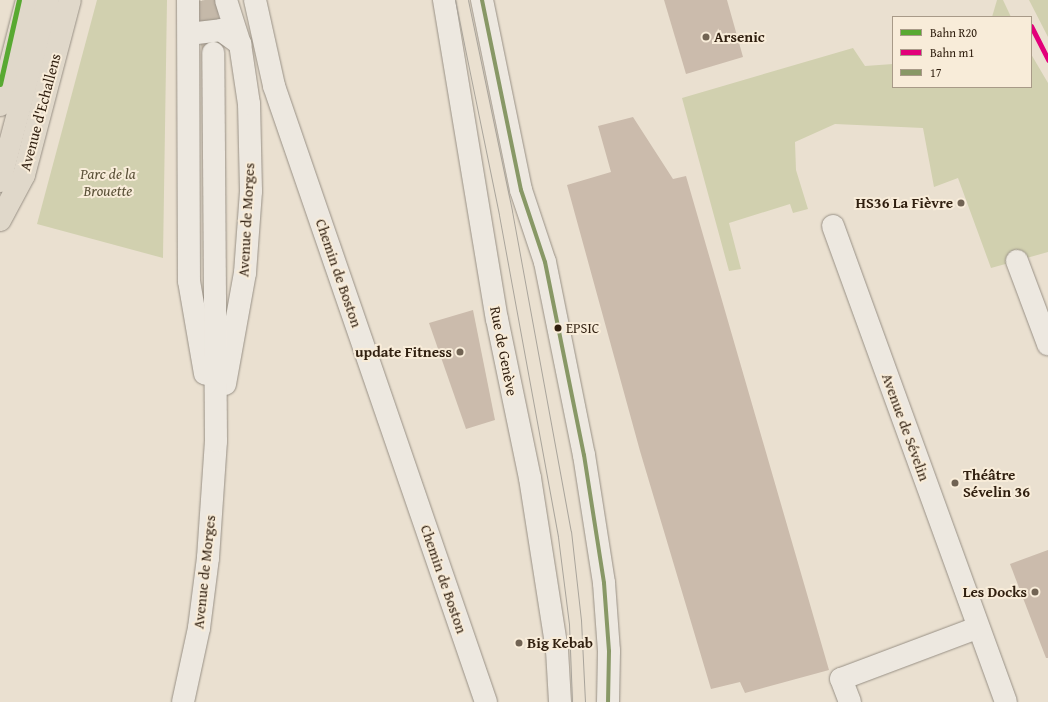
<!DOCTYPE html>
<meta charset="utf-8">
<style>
body{margin:0}
#map{position:relative;width:1048px;height:702px;overflow:hidden;background:#eae0d0;font-family:"Gentium Book Plus",serif}
div>[style]{position:absolute}
[style*='--x']{left:calc(var(--x)*1px);top:calc(var(--y)*1px);width:calc(var(--w)*1px);rotate:calc(var(--a)*1deg)}
.green>*{inset:0;background:#d1d0af}
.building>*{inset:0;background:#cbbbac}
.secondary-tunnel>*{height:22px;margin-top:-11px;transform-origin:0;background:repeating-linear-gradient(90deg,#c5b9a9 0 22px,transparent 0 33px)}
.roads{filter:drop-shadow(0 0 1px #989085) drop-shadow(0 0 1px #989085)}
.street>*{height:22px;margin:-11px;padding:0 11px;transform-origin:11px;border-radius:11px;background:#ede8e0}
.secondary>*{height:22px;margin:-11px;padding:0 11px;transform-origin:11px;border-radius:11px;background:#ede8e0}
.primary>*{height:22px;margin:-11px;padding:0 11px;transform-origin:11px;border-radius:11px;background:#e0d8ca}
.tram>*{height:1px;margin:-0.5px;padding:0 0.5px;transform-origin:0.5px;border-radius:0.5px;background:#a9a49b}
.bus-1>*{height:4px;margin:-2px;padding:0 2px;transform-origin:2px;border-radius:2px;background:#889866}
.rail-1>*{height:5px;margin:-2.5px;padding:0 2.5px;transform-origin:2.5px;border-radius:2.5px;background:#58a932}
.rail-2>*{height:5px;margin:-2.5px;padding:0 2.5px;transform-origin:2.5px;border-radius:2.5px;background:#e2007a}
.dots>*{width:11px;height:11px;translate:-50% -50%;box-sizing:border-box;border:2px solid #f8ecd9;border-radius:50%}
span{translate:-50% -50%;white-space:nowrap;text-align:center;line-height:1.15;-webkit-text-stroke:4px #f8ecd9;paint-order:stroke}
.bus-label{font-size:14px;color:#301f0f}
.left{translate:0 -50%;text-align:left}
.poi-label{font-size:15px;color:#301f0f;font-weight:700}
.right{translate:-100% -50%;text-align:right}
.street-label{font-size:15px;color:#301f0f}
.park-label{font-size:15px;color:#5a5037;font-style:italic}
.legend{position:absolute;left:892px;top:16px;width:140px;height:72px;box-sizing:border-box;background:#f8ecd9;border:1px solid #a89a88;margin:0;padding:5px 7px;list-style:none;font-size:12px;color:#301f0f}
.legend li{display:flex;align-items:center;gap:8px;height:20px}
.legend b{width:20px;border:1px solid #a89a88}
</style>
<div id="map">
<div class="green">
<div style="clip-path:polygon(97px 0,167px 0,163px 258px,37px 224px)"></div>
<div style="clip-path:polygon(997px 0,1003px 0,1011px 17px,992px 17px)"></div>
<div style="clip-path:polygon(1029px 0,1048px 0,1048px 37px)"></div>
<div style="clip-path:polygon(853px 48px,865px 66px,893px 64px,893px 87px,1031px 87px,1031px 54px,1048px 83px,1048px 252px,991px 268px,958px 178px,934px 187px,923px 128px,835px 124px,795px 142px,796px 170px,808px 209px,793px 213px,790px 204px,729px 223px,741px 269px,729px 271px,682px 98px)"></div>
</div>
<div class="building">
<div style="clip-path:polygon(664px 0,727px 0,743px 57px,686px 74px)"></div>
<div style="clip-path:polygon(633px 117px,673px 179px,686px 176px,829px 670px,745px 693px,740px 682px,711px 689px,640px 451px,567px 185px,611px 172px,598px 126px)"></div>
<div style="clip-path:polygon(473px 310px,495px 420px,466px 429px,429px 323px)"></div>
<div style="clip-path:polygon(1048px 550px,1048px 658px,1046px 658px,1010px 564px)"></div>
</div>
<div class="secondary-tunnel">
<div style="--x:205;--y:0;--w:51;--a:80.9"></div>
</div>
<div class="roads">
<div class="street">
<div style="--x:255;--y:0;--w:88;--a:77.5"></div>
<div style="--x:274;--y:86;--w:651;--a:71.01"></div>
<div style="--x:833;--y:226;--w:506;--a:70.03"></div>
<div style="--x:1017;--y:261;--w:89;--a:69.5"></div>
<div style="--x:850;--y:702;--w:25;--a:-111"></div>
<div style="--x:841;--y:679;--w:145;--a:-20.6"></div>
</div>
<div class="secondary">
<div style="--x:188;--y:0;--w:281;--a:89.8"></div>
<div style="--x:189;--y:281;--w:94;--a:80.2"></div>
<div style="--x:444;--y:0;--w:323;--a:80.6"></div>
<div style="--x:497;--y:319;--w:162;--a:78.3"></div>
<div style="--x:530;--y:478;--w:174;--a:81.1"></div>
<div style="--x:557;--y:650;--w:52;--a:86.7"></div>
<div style="--x:482;--y:0;--w:194;--a:78.4"></div>
<div style="--x:521;--y:190;--w:76;--a:71.6"></div>
<div style="--x:545;--y:262;--w:197;--a:78.6"></div>
<div style="--x:584;--y:455;--w:130;--a:81.1"></div>
<div style="--x:604;--y:583;--w:68;--a:85.8"></div>
<div style="--x:609;--y:651;--w:51;--a:91.1"></div>
<div style="--x:189;--y:34;--w:32;--a:-7"></div>
<div style="--x:221;--y:30;--w:24;--a:36"></div>
<div style="--x:225;--y:384;--w:113;--a:-79.8"></div>
<div style="--x:245;--y:273;--w:82;--a:-85.8"></div>
<div style="--x:251;--y:191;--w:87;--a:-91.3"></div>
<div style="--x:249;--y:104;--w:61;--a:-98.5"></div>
<div style="--x:240;--y:44;--w:46;--a:-107.7"></div>
<div style="--x:183;--y:702;--w:76;--a:-77.8"></div>
<div style="--x:199;--y:628;--w:71;--a:-82.7"></div>
<div style="--x:208;--y:558;--w:117;--a:-86.1"></div>
<div style="--x:216;--y:441;--w:388;--a:-90.4"></div>
</div>
<div class="primary">
<div style="--x:0;--y:105;--w:108;--a:-75.6"></div>
<div style="--x:0;--y:181;--w:187;--a:-75.1"></div>
<div style="--x:0;--y:220;--w:51;--a:-61.9"></div>
<div style="--x:24;--y:175;--w:181;--a:-75.3"></div>
</div>
</div>
<div class="tram">
<div style="--x:455;--y:0;--w:219;--a:78.4"></div>
<div style="--x:499;--y:215;--w:327;--a:79.6"></div>
<div style="--x:558;--y:537;--w:88;--a:82.8"></div>
<div style="--x:569;--y:624;--w:78;--a:87.8"></div>
<div style="--x:468;--y:0;--w:216;--a:78.2"></div>
<div style="--x:512;--y:211;--w:325;--a:79.6"></div>
<div style="--x:571;--y:531;--w:90;--a:83.6"></div>
<div style="--x:581;--y:620;--w:82;--a:87.2"></div>
</div>
<div class="bus-1">
<div style="--x:482;--y:0;--w:194;--a:78.4"></div>
<div style="--x:521;--y:190;--w:76;--a:71.6"></div>
<div style="--x:545;--y:262;--w:197;--a:78.6"></div>
<div style="--x:584;--y:455;--w:130;--a:81.1"></div>
<div style="--x:604;--y:583;--w:68;--a:85.8"></div>
<div style="--x:609;--y:651;--w:51;--a:91.1"></div>
</div>
<div class="rail-1">
<div style="--x:0;--y:84;--w:86;--a:-77.3"></div>
</div>
<div class="rail-2">
<div style="--x:1031;--y:26;--w:38;--a:63"></div>
</div>
<div class="dots">
<div style="left:706px;top:37px;background:#716353"></div>
<div style="left:961px;top:203px;background:#716353"></div>
<div style="left:558px;top:328px;background:#301f0f"></div>
<div style="left:460px;top:352px;background:#716353"></div>
<div style="left:955px;top:483px;background:#716353"></div>
<div style="left:1035px;top:592px;background:#716353"></div>
<div style="left:519px;top:643px;background:#716353"></div>
</div>
<div class="bus-label">
<span class="left" style="left:566px;top:328px">EPSIC</span>
</div>
<div class="poi-label">
<span class="left" style="left:714px;top:37px">Arsenic</span>
<span class="right" style="left:953px;top:203px">HS36 La Fièvre</span>
<span class="right" style="left:452px;top:352px">update Fitness</span>
<span class="left" style="left:963px;top:483px">Théâtre<br>Sévelin 36</span>
<span class="right" style="left:1027px;top:592px">Les Docks</span>
<span class="left" style="left:527px;top:643px">Big Kebab</span>
</div>
<div class="street-label">
<span style="left:40px;top:112px;rotate:-75deg">Avenue d'Echallens</span>
<span style="left:246px;top:220px;rotate:-87deg">Avenue de Morges</span>
<span style="left:339px;top:273px;rotate:71deg">Chemin de Boston</span>
<span style="left:504px;top:351px;rotate:79deg">Rue de Genève</span>
<span style="left:906px;top:427px;rotate:70deg">Avenue de Sévelin</span>
<span style="left:204px;top:572px;rotate:-84deg">Avenue de Morges</span>
<span style="left:444px;top:579px;rotate:71deg">Chemin de Boston</span>
</div>
<div class="park-label">
<span style="left:108px;top:182px">Parc de la<br>Brouette</span>
</div>
<ul class="legend">
<li><b style="height:5px;background:#58a932"></b>Bahn R20</li>
<li><b style="height:5px;background:#e2007a"></b>Bahn m1</li>
<li><b style="height:5px;background:#889866"></b>17</li>
</ul>
</div>
